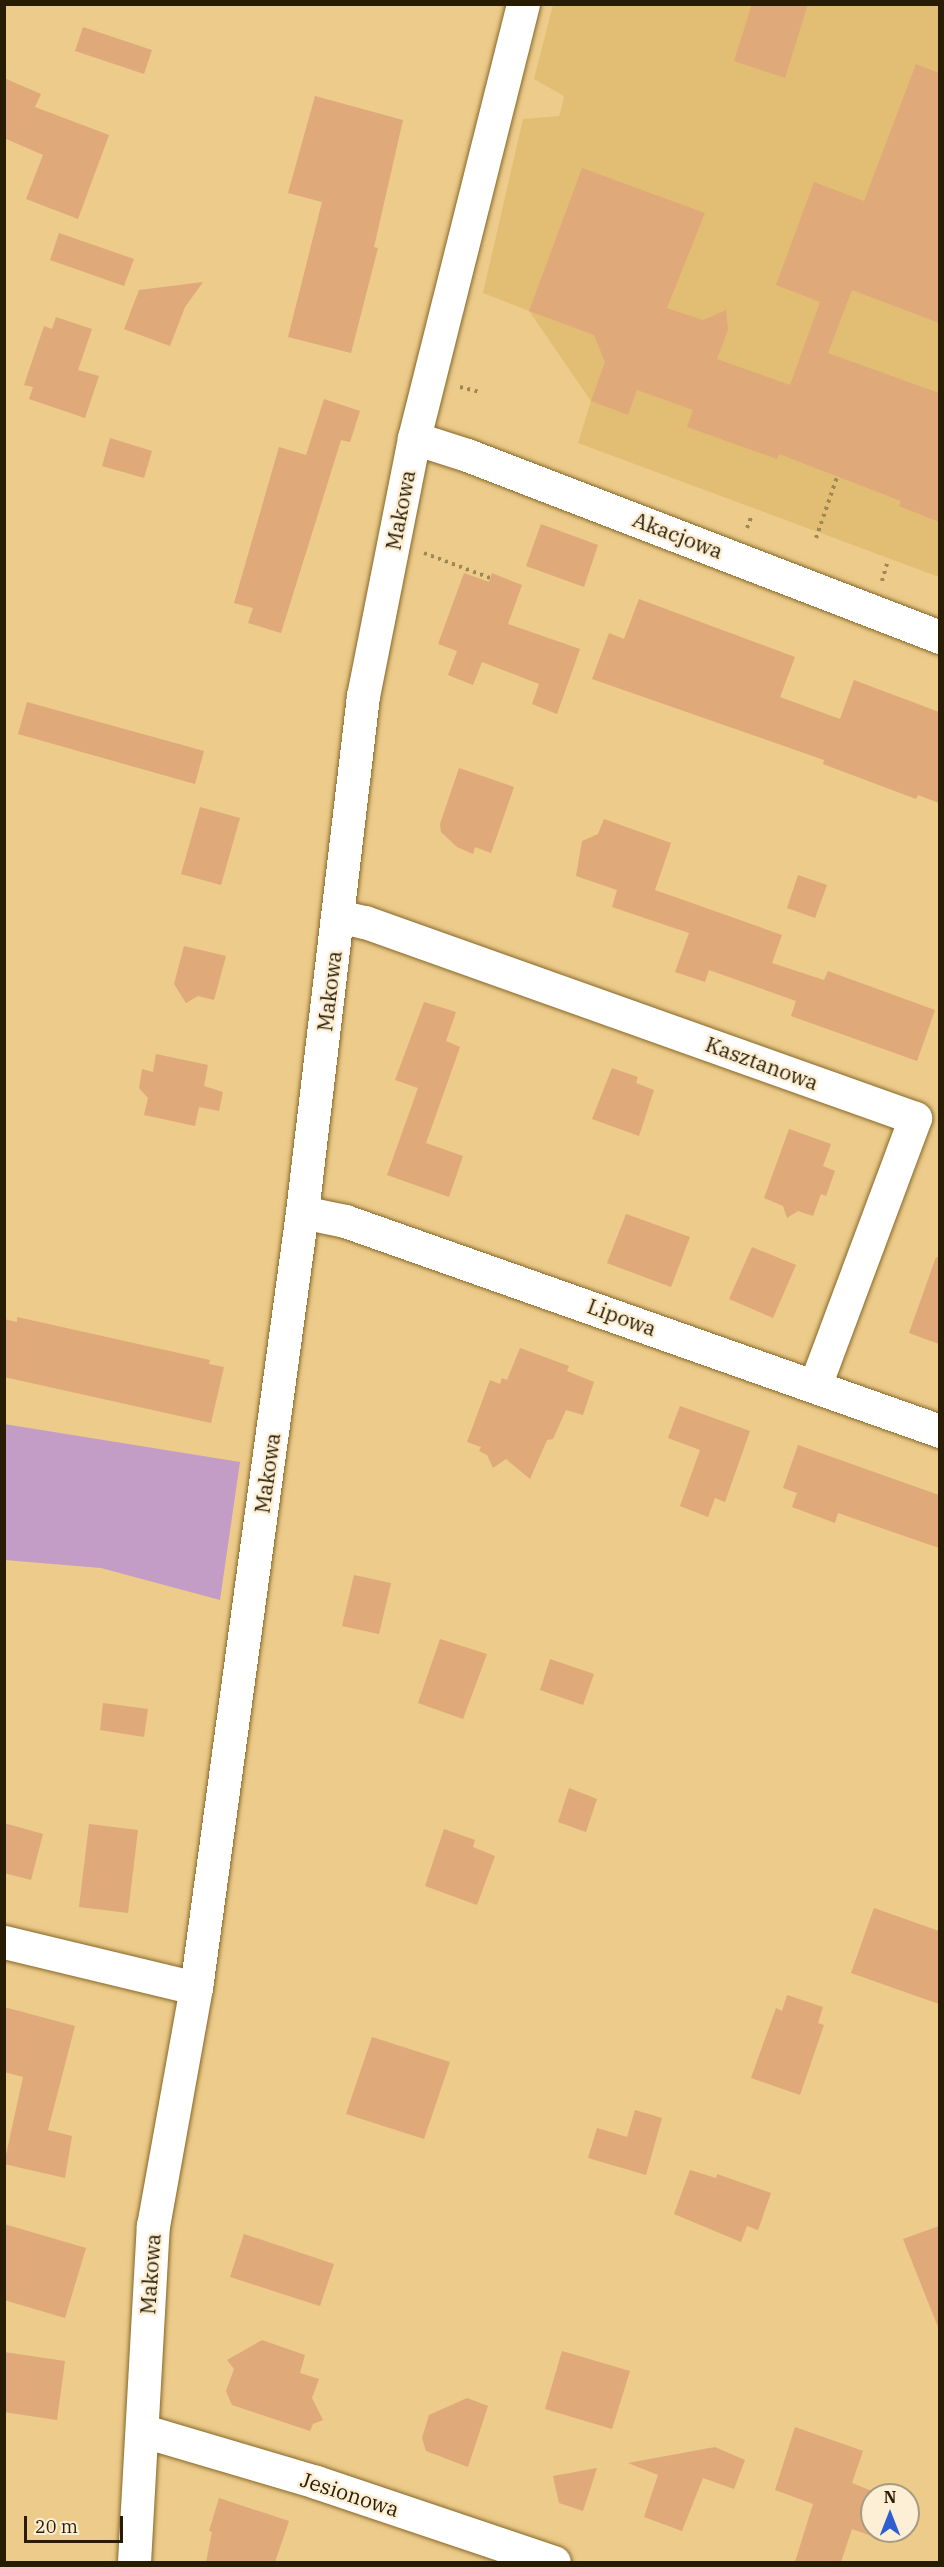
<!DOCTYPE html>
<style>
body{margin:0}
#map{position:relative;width:944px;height:2567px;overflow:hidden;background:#eccb8b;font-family:"IBM Plex Serif",serif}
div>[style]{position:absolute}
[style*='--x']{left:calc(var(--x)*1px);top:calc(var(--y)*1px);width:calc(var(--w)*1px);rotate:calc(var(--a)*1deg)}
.built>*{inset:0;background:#e2be75}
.green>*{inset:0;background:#c39dc6}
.building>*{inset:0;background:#dfa979}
.path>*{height:4px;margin-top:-2px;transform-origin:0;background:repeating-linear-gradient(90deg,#9f8655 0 3px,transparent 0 7.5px)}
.roads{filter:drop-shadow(0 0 2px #876828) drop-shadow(0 0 2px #876828)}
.minor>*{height:33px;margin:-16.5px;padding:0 16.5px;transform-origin:16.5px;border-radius:16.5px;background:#fff}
span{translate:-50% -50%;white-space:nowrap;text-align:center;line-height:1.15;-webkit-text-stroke:5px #fcefd6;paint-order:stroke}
.street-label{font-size:21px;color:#281c02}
.frame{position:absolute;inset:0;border:6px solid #281c02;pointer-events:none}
.north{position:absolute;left:860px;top:2483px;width:60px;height:60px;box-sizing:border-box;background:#fcefd6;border:2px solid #a79b81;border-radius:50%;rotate:0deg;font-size:16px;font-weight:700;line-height:24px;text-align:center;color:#281c02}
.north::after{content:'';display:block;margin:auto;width:21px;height:27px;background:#2f5fce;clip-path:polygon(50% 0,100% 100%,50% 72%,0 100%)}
.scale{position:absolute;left:24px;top:2516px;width:99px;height:27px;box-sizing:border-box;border:3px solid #281c02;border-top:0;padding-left:8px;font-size:18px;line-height:21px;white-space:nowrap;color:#281c02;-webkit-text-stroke:4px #fcefd6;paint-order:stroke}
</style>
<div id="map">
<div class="built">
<div style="clip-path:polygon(553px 5px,939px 5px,939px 577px,578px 443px,591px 401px,529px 311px,483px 293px,523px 119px,559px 116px,562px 106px,564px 96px,534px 79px)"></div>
</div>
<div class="green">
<div style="clip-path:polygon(4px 1424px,240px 1462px,220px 1600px,101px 1568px,5px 1560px)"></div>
</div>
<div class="building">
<div style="clip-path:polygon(752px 4px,808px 4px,785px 78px,734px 61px)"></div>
<div style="clip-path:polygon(83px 27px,152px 50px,144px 74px,75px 51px)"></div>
<div style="clip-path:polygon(916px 64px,939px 73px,939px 323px,852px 290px,828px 353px,939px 393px,939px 522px,899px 506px,901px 501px,779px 454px,777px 459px,687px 427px,693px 410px,637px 390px,628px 415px,591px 401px,605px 362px,594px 335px,529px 311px,582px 168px,705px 213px,667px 308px,703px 320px,726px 310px,728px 330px,717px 359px,790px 385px,820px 302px,776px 285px,814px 182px,864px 201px)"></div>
<div style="clip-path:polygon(4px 78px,41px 94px,35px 107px,109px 135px,78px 219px,26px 199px,43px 155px,4px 138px)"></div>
<div style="clip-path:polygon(315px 96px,403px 120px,374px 247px,378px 248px,351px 353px,288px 337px,322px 202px,288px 193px)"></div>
<div style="clip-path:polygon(59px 233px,134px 259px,124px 286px,50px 260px)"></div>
<div style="clip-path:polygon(203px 282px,185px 307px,170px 346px,124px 329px,139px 290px)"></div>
<div style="clip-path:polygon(56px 317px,92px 329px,78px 370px,99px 376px,85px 418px,29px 399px,33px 387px,24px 385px,44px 326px,52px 329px)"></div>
<div style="clip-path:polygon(324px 399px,360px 411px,350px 442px,341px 440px,281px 633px,248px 623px,253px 608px,234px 603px,279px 447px,306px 455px)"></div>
<div style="clip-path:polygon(110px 438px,152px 451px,144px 478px,102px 466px)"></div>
<div style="clip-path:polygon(541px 524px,598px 545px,584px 587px,526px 566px)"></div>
<div style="clip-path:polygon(464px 573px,489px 582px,492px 573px,522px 585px,508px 624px,580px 649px,557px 714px,532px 704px,539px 684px,482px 662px,473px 685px,448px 675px,457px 651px,438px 644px)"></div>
<div style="clip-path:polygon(639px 599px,795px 657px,780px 697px,840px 719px,854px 680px,939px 712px,939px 803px,918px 795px,916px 799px,823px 764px,824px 760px,592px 679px,609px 633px,624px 639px)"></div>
<div style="clip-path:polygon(27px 702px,204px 751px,195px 784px,18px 734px)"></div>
<div style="clip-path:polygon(459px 768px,514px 787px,491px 853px,475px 847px,473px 854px,457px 847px,441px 832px,440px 824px)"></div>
<div style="clip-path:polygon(200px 807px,240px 818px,221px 885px,181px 874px)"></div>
<div style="clip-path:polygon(604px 819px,671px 843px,655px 890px,782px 935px,772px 963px,824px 980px,828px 971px,935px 1010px,917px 1061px,791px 1016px,796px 1001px,709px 970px,705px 982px,675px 972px,689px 933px,612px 907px,617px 890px,576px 876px,582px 841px,598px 834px)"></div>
<div style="clip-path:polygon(798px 875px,827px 885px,815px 918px,787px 908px)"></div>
<div style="clip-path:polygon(184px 946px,226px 956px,214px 1000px,198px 996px,186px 1003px,174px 984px)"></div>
<div style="clip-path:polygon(424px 1002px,456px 1012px,446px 1041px,460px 1047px,426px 1143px,463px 1156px,449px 1197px,387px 1175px,418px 1088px,395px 1080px)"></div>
<div style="clip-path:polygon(156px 1054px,208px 1065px,204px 1086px,223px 1092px,219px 1111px,199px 1107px,195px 1126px,144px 1115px,148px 1098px,139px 1088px,142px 1069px,153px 1072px)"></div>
<div style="clip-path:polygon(612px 1068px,638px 1077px,636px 1083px,654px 1090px,639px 1136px,592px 1119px)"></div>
<div style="clip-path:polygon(789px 1129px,831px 1144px,823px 1166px,835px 1171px,826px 1196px,821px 1194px,813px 1216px,798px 1211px,787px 1218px,783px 1206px,764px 1198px)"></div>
<div style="clip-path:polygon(626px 1214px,690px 1237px,671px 1287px,607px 1263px)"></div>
<div style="clip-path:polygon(752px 1247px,796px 1265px,773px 1318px,729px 1299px)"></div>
<div style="clip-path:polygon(936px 1257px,939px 1258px,939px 1344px,909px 1333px)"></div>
<div style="clip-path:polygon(17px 1317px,210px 1360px,209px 1364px,224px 1367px,211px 1423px,4px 1377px,4px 1319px,17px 1322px)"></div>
<div style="clip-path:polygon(520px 1348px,569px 1366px,567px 1371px,594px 1382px,583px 1415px,566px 1410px,553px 1439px,547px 1440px,530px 1479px,506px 1459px,493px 1468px,487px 1455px,479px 1451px,481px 1447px,467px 1442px,490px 1380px,500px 1384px,502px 1378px,507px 1380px)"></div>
<div style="clip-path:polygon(680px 1406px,750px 1431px,725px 1502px,715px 1498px,708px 1517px,680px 1506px,700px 1450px,668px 1438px)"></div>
<div style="clip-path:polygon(798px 1445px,939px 1495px,939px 1548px,838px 1513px,835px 1523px,792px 1507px,797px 1493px,783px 1488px)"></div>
<div style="clip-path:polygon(354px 1575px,391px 1583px,379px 1634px,342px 1626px)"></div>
<div style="clip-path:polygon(440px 1639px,487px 1654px,463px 1719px,418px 1703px)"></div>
<div style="clip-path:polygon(550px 1659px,594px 1674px,583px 1705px,540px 1690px)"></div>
<div style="clip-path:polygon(103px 1703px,148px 1709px,144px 1737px,100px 1730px)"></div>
<div style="clip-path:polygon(569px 1788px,597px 1799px,586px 1832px,558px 1822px)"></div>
<div style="clip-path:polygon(4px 1823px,43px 1834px,31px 1880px,4px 1873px)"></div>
<div style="clip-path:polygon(89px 1824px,138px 1830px,128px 1913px,79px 1907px)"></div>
<div style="clip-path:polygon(444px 1829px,475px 1840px,473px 1847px,495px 1856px,477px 1905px,425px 1886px)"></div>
<div style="clip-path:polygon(874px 1908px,939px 1931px,939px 2004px,851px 1973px)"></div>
<div style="clip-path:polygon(787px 1995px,823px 2007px,818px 2023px,824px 2025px,800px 2095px,751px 2078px,776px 2008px,782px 2011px)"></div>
<div style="clip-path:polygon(4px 2007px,75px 2026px,48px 2130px,72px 2136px,65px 2178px,4px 2164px,23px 2077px,4px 2072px)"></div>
<div style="clip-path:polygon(372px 2037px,450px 2062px,424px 2139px,346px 2114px)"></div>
<div style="clip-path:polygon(635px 2110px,662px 2118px,646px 2175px,588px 2158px,597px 2128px,627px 2137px)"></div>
<div style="clip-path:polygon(690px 2170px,716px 2178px,717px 2174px,771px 2193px,758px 2230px,747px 2226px,741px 2242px,674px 2214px)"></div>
<div style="clip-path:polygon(4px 2224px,86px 2248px,65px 2318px,4px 2300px)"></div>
<div style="clip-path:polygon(939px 2226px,939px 2327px,938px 2327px,903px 2239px)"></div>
<div style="clip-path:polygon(244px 2234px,334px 2264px,320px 2306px,230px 2277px)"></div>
<div style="clip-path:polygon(262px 2340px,305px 2355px,300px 2373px,319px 2379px,312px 2398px,323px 2420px,313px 2424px,310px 2431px,232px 2405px,226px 2391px,234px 2369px,227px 2360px)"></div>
<div style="clip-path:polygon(562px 2351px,630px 2371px,612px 2429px,545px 2409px)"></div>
<div style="clip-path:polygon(4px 2352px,65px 2361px,57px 2420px,4px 2412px)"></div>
<div style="clip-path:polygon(467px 2398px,488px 2406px,468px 2467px,426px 2451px,422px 2438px,429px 2415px)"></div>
<div style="clip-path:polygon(795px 2427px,863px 2451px,852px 2483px,872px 2491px,872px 2536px,852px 2529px,841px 2562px,795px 2562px,813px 2504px,775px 2490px)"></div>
<div style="clip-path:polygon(715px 2447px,745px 2460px,734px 2489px,703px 2478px,682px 2531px,644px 2517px,658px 2475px,628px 2463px)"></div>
<div style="clip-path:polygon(597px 2468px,583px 2511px,559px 2503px,553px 2476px)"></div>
<div style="clip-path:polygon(219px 2498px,289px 2521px,275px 2562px,206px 2562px,212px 2532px,209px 2531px)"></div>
</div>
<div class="path">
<div style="--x:460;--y:387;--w:21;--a:14"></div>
<div style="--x:747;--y:528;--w:14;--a:-69"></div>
<div style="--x:816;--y:538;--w:65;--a:-71"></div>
<div style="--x:424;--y:553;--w:71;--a:20.7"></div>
<div style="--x:882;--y:581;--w:18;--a:-74"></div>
</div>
<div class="roads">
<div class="minor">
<div style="--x:414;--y:438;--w:56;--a:17.8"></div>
<div style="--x:467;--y:455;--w:507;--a:21.05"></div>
<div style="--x:338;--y:916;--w:28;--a:13"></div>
<div style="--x:365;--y:922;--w:584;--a:19.61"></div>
<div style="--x:915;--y:1118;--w:286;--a:110.5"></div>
<div style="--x:302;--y:1212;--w:44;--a:11.8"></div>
<div style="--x:345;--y:1221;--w:631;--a:19.44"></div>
<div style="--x:4;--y:1942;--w:197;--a:13.5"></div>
<div style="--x:144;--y:2431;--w:179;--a:16.5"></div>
<div style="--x:316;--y:2482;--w:251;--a:18.6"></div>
<div style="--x:134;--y:2562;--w:337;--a:-86.8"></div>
<div style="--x:153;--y:2226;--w:242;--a:-79.8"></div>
<div style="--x:196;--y:1988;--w:783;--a:-82.22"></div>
<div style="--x:302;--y:1212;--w:520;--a:-83.26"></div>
<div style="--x:363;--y:696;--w:263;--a:-78.8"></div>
<div style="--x:414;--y:438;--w:447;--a:-75.9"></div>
</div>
</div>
<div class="street-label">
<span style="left:400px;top:510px;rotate:-79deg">Makowa</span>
<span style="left:678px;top:535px;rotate:21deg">Akacjowa</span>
<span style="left:329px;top:991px;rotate:-83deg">Makowa</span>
<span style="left:762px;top:1063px;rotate:20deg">Kasztanowa</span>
<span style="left:622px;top:1317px;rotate:20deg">Lipowa</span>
<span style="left:267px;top:1473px;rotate:-82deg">Makowa</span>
<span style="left:150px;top:2274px;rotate:-86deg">Makowa</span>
<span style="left:350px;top:2494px;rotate:18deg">Jesionowa</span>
</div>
<div class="frame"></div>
<div class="north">N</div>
<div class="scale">20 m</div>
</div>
